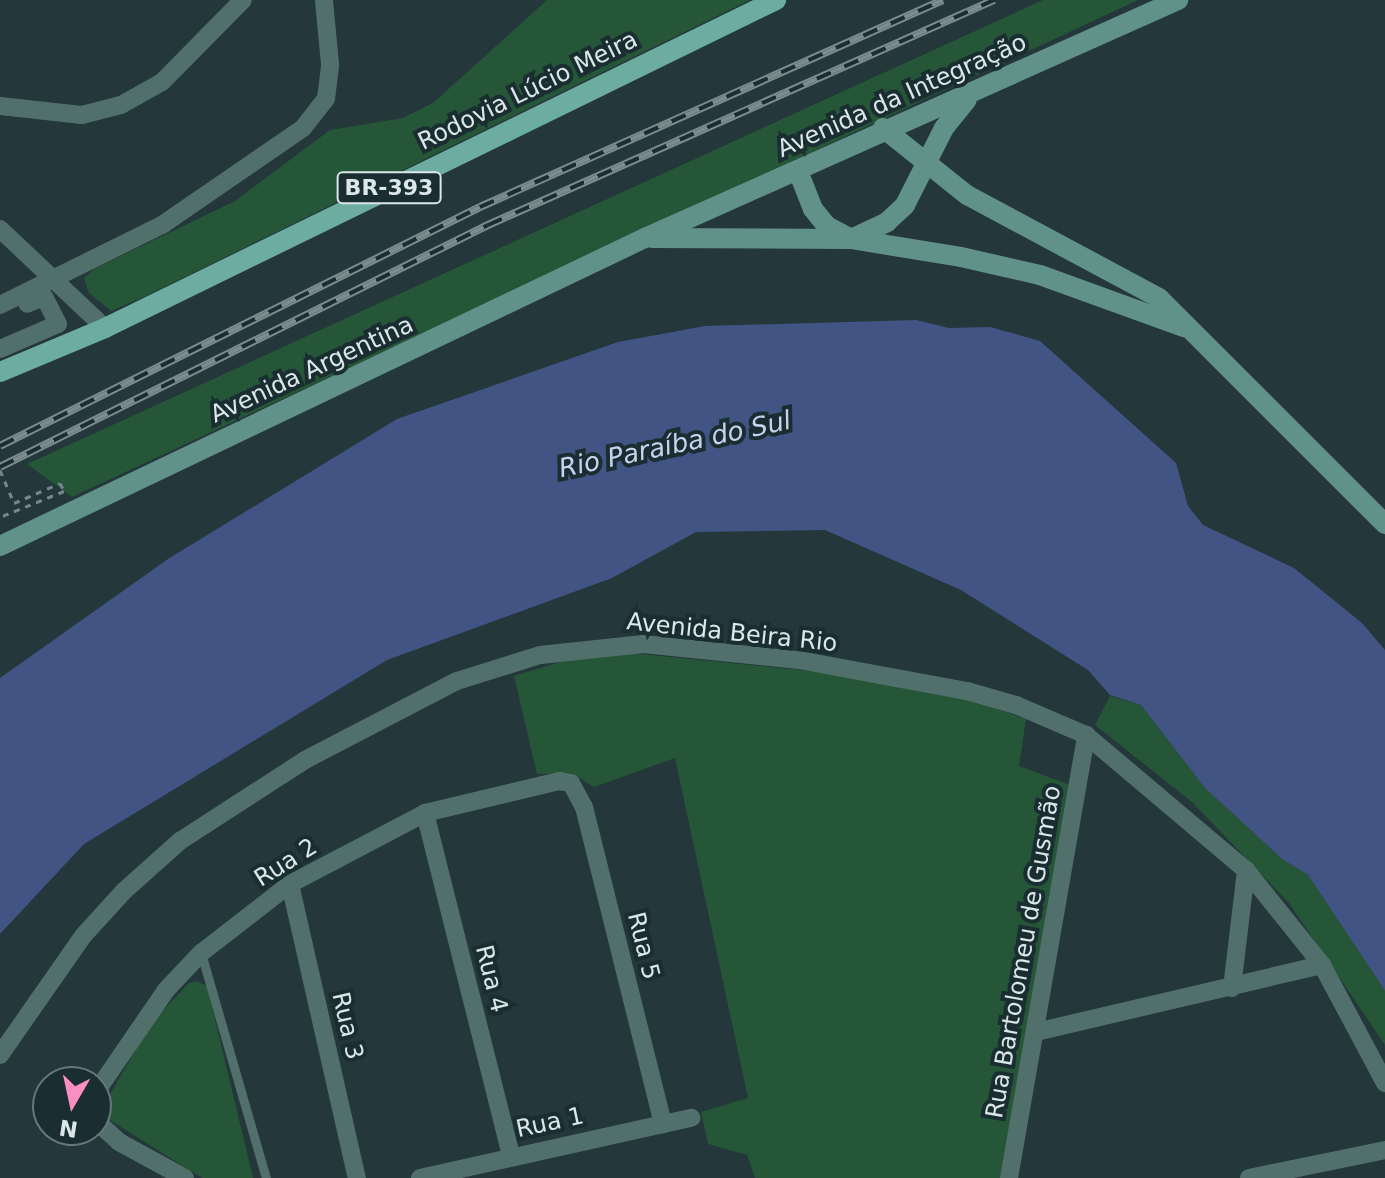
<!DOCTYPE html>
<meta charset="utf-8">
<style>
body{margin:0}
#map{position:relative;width:1385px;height:1178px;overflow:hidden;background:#24373b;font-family:"DejaVu Sans",sans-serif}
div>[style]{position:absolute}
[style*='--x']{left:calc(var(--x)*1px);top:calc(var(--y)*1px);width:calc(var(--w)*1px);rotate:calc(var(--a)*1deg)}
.green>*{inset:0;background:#255638}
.water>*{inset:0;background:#425483}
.path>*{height:3px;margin-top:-1.5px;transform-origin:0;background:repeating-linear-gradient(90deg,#77878a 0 6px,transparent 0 12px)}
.lane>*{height:9px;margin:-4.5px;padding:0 4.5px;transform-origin:4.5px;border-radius:4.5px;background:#52706b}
.street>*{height:18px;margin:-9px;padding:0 9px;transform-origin:9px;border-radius:9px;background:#52706b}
.secondary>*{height:20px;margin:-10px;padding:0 10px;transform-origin:10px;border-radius:10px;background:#61928a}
.primary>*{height:20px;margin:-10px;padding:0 10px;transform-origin:10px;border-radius:10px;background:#6caca1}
.rail>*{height:8px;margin-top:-4px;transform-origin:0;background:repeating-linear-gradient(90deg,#1a2d31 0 15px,#7b8b8e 0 30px);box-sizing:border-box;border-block:2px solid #7b8b8e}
span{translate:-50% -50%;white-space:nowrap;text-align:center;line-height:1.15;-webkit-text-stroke:8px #1a2d31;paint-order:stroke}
.shield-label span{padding:2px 6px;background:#1a2d31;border:2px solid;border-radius:6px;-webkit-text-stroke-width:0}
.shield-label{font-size:22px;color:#dbe7e9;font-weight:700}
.street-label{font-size:24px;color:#dbe7e9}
.water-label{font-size:26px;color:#c7d3f1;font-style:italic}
.north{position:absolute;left:32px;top:1066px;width:80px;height:80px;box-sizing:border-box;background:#1a2d31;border:2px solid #67777b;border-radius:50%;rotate:189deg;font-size:22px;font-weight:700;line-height:32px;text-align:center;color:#dbe7e9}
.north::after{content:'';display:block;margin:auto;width:28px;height:36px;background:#fc8fc2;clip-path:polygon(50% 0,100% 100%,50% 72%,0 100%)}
</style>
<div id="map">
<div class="green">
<div style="clip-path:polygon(547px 0,750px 0,146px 296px,111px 311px,89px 293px,84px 278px,94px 269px,235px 201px,330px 130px,403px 118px,433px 103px)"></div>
<div style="clip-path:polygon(1043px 0,1138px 0,72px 497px,27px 464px)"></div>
<div style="clip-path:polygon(600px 650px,822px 672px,969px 699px,1026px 719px,1019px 766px,1070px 785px,1000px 1178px,755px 1178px,747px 1155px,708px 1144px,701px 1112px,748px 1098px,675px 758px,594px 787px,571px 773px,537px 774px,514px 676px)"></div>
<div style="clip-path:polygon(1110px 696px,1141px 705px,1205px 788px,1282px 859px,1308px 875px,1385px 991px,1385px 1045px,1289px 903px,1192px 802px,1095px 725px)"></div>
<div style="clip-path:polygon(197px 981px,207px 986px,253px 1178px,202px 1178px,105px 1117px,104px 1105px,151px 1023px,189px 983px)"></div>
</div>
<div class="water">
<div style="clip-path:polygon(916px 320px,949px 328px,990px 327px,1040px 341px,1176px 463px,1188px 506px,1203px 525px,1294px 568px,1362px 623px,1385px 650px,1385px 991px,1308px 875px,1282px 859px,1205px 788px,1141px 705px,1110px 695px,1088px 670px,961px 590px,825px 530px,696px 532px,612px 578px,387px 660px,84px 844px,0 934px,0 678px,168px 559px,397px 419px,618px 342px,705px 326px)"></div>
</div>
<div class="path">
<div style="--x:0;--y:470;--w:36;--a:67"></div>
<div style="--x:14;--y:503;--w:50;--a:-23.5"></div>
<div style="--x:60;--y:483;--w:9;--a:63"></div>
<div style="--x:64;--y:491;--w:69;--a:157.9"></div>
</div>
<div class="lane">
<div style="--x:201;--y:953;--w:234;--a:73.9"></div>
</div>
<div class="street">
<div style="--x:0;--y:106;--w:82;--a:6.3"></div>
<div style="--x:82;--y:115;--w:40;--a:-14.4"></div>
<div style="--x:121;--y:105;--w:47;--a:-29.3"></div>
<div style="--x:162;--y:82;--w:115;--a:-45.4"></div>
<div style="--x:0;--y:229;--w:144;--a:43.3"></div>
<div style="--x:0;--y:305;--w:181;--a:-26.3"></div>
<div style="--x:162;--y:225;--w:171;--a:-34.5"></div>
<div style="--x:303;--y:128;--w:37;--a:-52"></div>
<div style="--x:326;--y:99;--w:35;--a:-83"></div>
<div style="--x:330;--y:64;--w:64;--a:-95.4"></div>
<div style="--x:0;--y:349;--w:63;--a:-23.3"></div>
<div style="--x:58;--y:324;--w:30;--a:-117"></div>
<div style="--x:44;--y:297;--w:18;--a:158"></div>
<div style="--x:425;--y:813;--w:354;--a:75.9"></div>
<div style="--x:290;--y:884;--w:302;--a:77.2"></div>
<div style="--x:1232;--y:988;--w:119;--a:-83.2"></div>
<div style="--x:1036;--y:1032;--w:294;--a:-13.2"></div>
<div style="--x:0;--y:1055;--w:145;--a:-55.1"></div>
<div style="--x:83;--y:936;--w:61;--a:-47.7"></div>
<div style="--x:124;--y:891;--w:75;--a:-41.8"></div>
<div style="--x:180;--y:841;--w:149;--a:-32.9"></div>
<div style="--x:305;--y:760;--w:171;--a:-27.5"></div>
<div style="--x:457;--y:681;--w:87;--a:-17.4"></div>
<div style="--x:540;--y:655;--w:104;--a:-6.1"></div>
<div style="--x:643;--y:644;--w:157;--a:5.9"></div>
<div style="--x:799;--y:660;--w:171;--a:10.5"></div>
<div style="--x:967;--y:691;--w:51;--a:15.9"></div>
<div style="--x:1016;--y:705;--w:76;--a:23.2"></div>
<div style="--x:1086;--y:735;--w:209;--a:40.2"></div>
<div style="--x:1246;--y:870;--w:122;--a:51.3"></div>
<div style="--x:1322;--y:965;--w:134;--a:61.9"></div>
<div style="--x:96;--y:1092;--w:124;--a:-55.5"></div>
<div style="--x:166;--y:990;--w:51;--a:-46.6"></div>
<div style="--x:201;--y:953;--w:113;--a:-37.8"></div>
<div style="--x:290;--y:884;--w:153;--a:-27.7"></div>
<div style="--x:425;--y:813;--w:138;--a:-13.4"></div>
<div style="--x:559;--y:781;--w:12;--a:9"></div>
<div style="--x:571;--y:783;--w:27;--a:62"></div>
<div style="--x:584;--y:807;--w:327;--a:76"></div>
<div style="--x:96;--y:1121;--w:31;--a:42"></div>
<div style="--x:119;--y:1142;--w:75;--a:28.6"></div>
<div style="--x:420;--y:1178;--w:278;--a:-12.5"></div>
<div style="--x:1009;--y:1178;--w:450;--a:-80.1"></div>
<div style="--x:1249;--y:1178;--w:139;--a:-11.6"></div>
</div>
<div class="secondary">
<div style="--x:883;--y:128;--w:107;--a:38.6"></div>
<div style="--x:967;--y:195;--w:218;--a:28.2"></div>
<div style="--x:1159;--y:298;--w:320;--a:45"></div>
<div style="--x:798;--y:171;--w:41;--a:68.5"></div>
<div style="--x:813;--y:209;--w:22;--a:51"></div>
<div style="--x:827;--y:226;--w:24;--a:28"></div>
<div style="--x:652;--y:238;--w:199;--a:0.3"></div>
<div style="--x:851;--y:239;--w:111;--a:9.3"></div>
<div style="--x:961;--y:257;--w:81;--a:12.8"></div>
<div style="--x:1040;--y:275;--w:153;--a:19.9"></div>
<div style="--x:851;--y:239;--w:40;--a:-25"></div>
<div style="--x:887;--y:222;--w:25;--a:-43"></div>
<div style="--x:905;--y:205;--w:86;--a:-63.1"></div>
<div style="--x:944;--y:128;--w:36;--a:-51"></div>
<div style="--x:0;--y:546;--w:715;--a:-25.53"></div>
<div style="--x:645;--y:238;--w:584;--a:-24.06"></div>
</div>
<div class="primary">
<div style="--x:0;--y:372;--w:114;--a:-22.7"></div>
<div style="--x:105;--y:328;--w:747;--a:-26.05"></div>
</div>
<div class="rail">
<div style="--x:0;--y:446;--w:536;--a:-26.47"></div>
<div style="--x:480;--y:207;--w:507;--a:-24.09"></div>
<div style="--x:0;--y:467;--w:545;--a:-26.38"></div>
<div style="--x:488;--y:225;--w:554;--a:-23.97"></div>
</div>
<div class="shield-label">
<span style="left:389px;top:188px">BR-393</span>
</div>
<div class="street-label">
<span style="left:528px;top:91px;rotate:-26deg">Rodovia Lúcio Meira</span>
<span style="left:902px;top:96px;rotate:-24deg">Avenida da Integração</span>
<span style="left:312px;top:370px;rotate:-25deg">Avenida Argentina</span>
<span style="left:732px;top:633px;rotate:6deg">Avenida Beira Rio</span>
<span style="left:286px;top:863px;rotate:-32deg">Rua 2</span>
<span style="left:643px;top:946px;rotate:76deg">Rua 5</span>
<span style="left:1024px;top:952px;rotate:-80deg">Rua Bartolomeu de Gusmão</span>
<span style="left:491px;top:979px;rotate:76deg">Rua 4</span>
<span style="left:347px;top:1026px;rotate:77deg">Rua 3</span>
<span style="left:550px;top:1123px;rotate:-12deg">Rua 1</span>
</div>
<div class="water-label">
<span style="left:675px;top:445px;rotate:-12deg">Rio Paraíba do Sul</span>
</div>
<div class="north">N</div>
</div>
